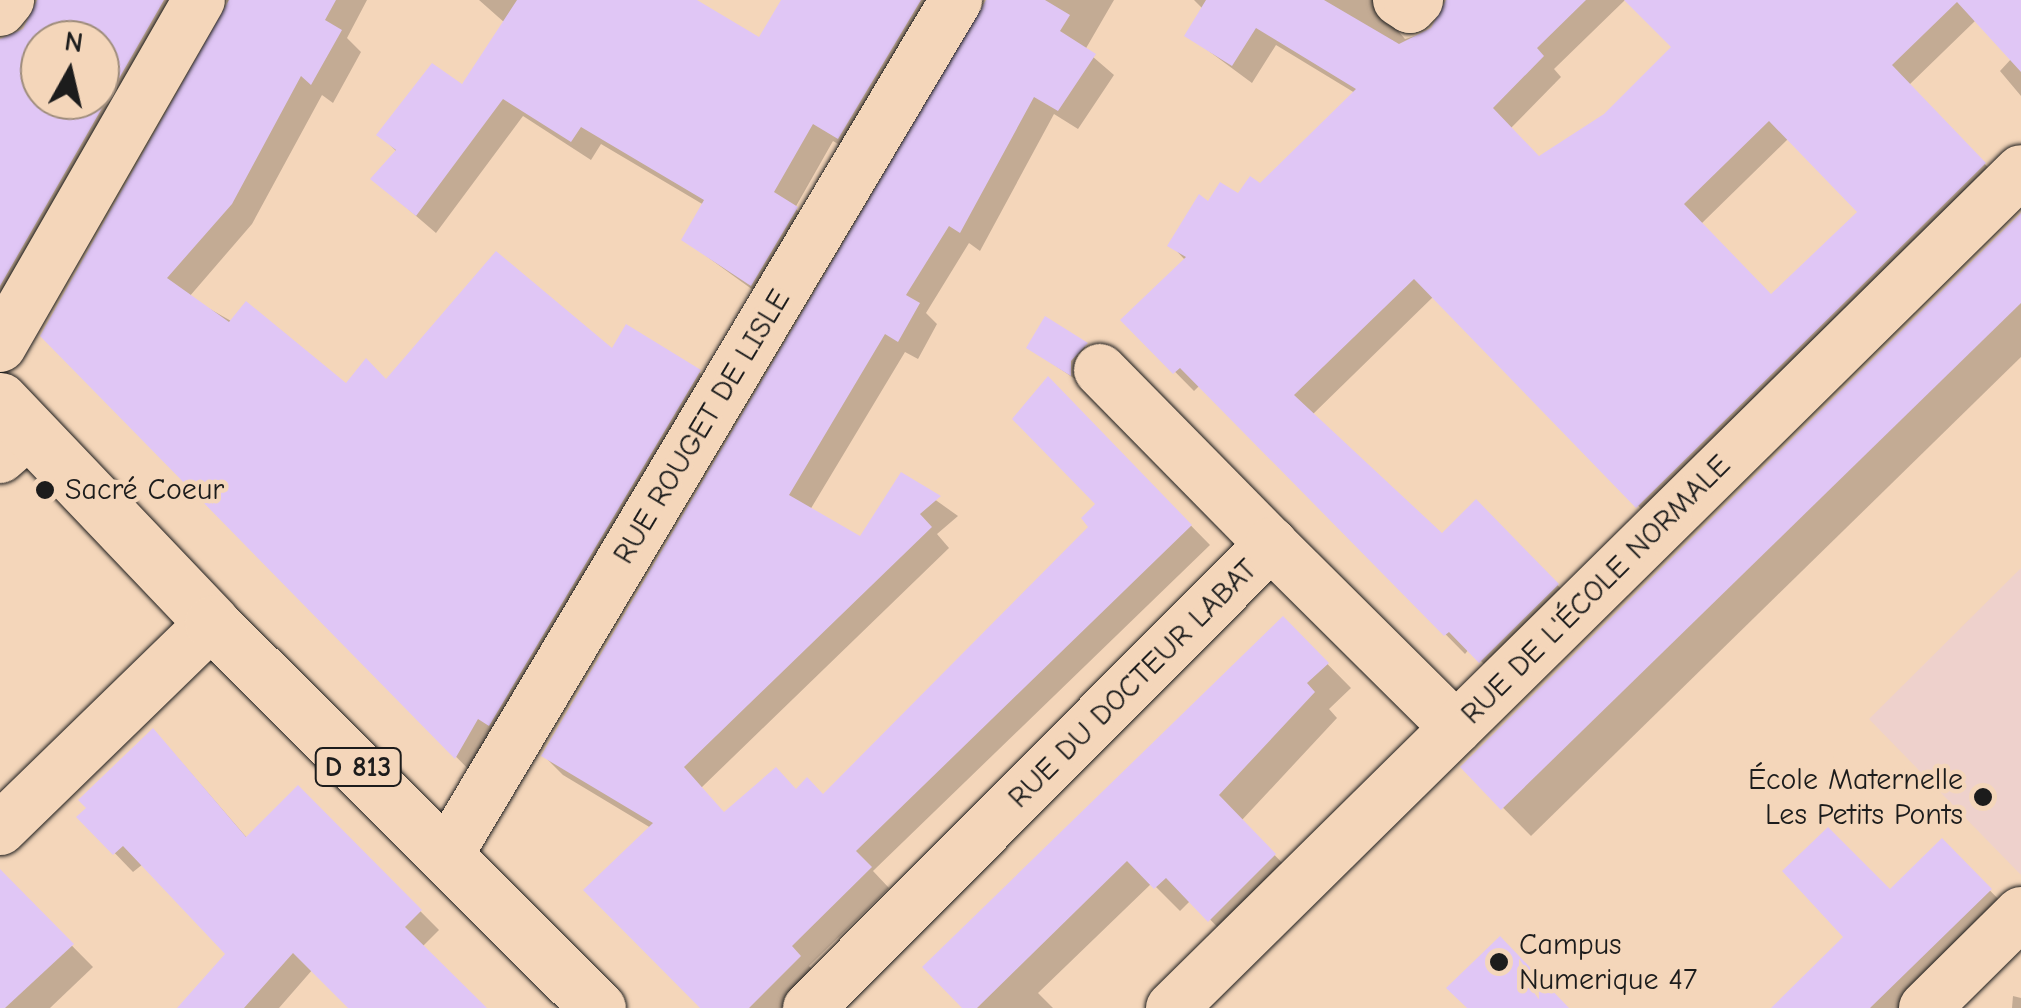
<!DOCTYPE html>
<meta charset="utf-8">
<style>
body{margin:0}
#map{position:relative;width:2021px;height:1008px;overflow:hidden;background:#f4d6ba;font-family:"Comic Neue",sans-serif}
div>[style]{position:absolute}
[style*='--x']{left:calc(var(--x)*1px);top:calc(var(--y)*1px);width:calc(var(--w)*1px);rotate:calc(var(--a)*1deg)}
.built>*{inset:0;background:#eed1cc}
.shadow>*{inset:0;background:#0003}
.building>*{inset:0;background:#e0c6f5}
.roads{filter:drop-shadow(0 0 2px #1c1c1c) drop-shadow(0 0 2px #1c1c1c)}
.minor>*{height:52px;margin:-26px;padding:0 26px;transform-origin:26px;border-radius:26px;background:#f4d6ba}
.major>*{height:55px;margin:-27.5px;padding:0 27.5px;transform-origin:27.5px;border-radius:27.5px;background:#f4d6ba}
.dots>*{width:28px;height:28px;translate:-50% -50%;box-sizing:border-box;border:5px solid #f4d6ba;border-radius:50%}
span{translate:-50% -50%;white-space:nowrap;text-align:center;line-height:1.15;-webkit-text-stroke:9px #f4d6ba;paint-order:stroke}
.shield-label span{padding:2px 8px;background:#f4d6ba;border:2px solid;border-radius:8px;-webkit-text-stroke-width:0}
.shield-label{font-size:28px;color:#1c1c1c;font-weight:700}
.street-label{font-size:30px;color:#1c1c1c}
.poi-label{font-size:30px;color:#1c1c1c}
.left{translate:0 -50%;text-align:left}
.right{translate:-100% -50%;text-align:right}
.north{position:absolute;left:20px;top:20px;width:100px;height:100px;box-sizing:border-box;background:#f4d6ba;border:2px solid #9e8c7b;border-radius:50%;rotate:8deg;font-size:28px;font-weight:700;line-height:40px;text-align:center;color:#1c1c1c}
.north::after{content:'';display:block;margin:auto;width:35px;height:45px;background:#1c1c1c;clip-path:polygon(50% 0,100% 100%,50% 72%,0 100%)}
</style>
<div id="map">
<div class="built">
<div style="clip-path:polygon(2021px 568px,2021px 875px,1869px 719px)"></div>
</div>
<div class="shadow">
<div style="clip-path:polygon(evenodd,39px 0,202px 0,0 293px,0 41px,24px 31px,39px 0,40px 40px,100px 40px,100px 100px,40px 100px,40px 40px)"></div>
<div style="clip-path:polygon(227px 0,367px 0,347px 38px,361px 52px,333px 103px,322px 95px,252px 224px,189px 297px,347px 387px,613px 352px,699px 372px,719px 393px,476px 777px,43px 336px,228px 16px)"></div>
<div style="clip-path:polygon(479px 0,692px 0,760px 40px,784px 0,955px 0,858px 156px,833px 141px,795px 208px,815px 228px,771px 303px,684px 240px,704px 205px,601px 144px,591px 160px,523px 116px,436px 233px,373px 179px,397px 152px,379px 134px,463px 87px,505px 23px)"></div>
<div style="clip-path:polygon(988px 0,1114px 0,1085px 50px,1114px 75px,1078px 129px,1054px 114px,980px 251px,969px 243px,926px 313px,937px 324px,918px 359px,905px 352px,810px 510px,860px 540px,902px 476px,958px 516px,937px 534px,949px 548px,701px 788px,725px 814px,796px 792px,824px 797px,1092px 527px,1098px 504px,1048px 380px,1210px 545px,873px 871px,889px 888px,809px 966px,819px 977px,787px 1008px,704px 1008px,651px 828px,563px 775px,544px 756px)"></div>
<div style="clip-path:polygon(evenodd,1194px 0,1399px 0,1387px 18px,1405px 39px,1432px 31px,1448px 0,1625px 0,1554px 69px,1561px 77px,1510px 129px,1540px 159px,1606px 116px,1675px 47px,1627px 0,2021px 0,2021px 96px,2000px 71px,2012px 58px,1976px 20px,1909px 85px,2004px 184px,1657px 525px,1434px 296px,1312px 415px,1442px 537px,1476px 502px,1577px 605px,1500px 680px,1469px 649px,1465px 654px,1200px 385px,1194px 391px,1124px 320px,1186px 261px,1171px 245px,1209px 204px,1261px 186px,1355px 93px,1276px 45px,1252px 83px,1187px 35px,1203px 9px,1194px 0,1789px 138px,1860px 212px,1771px 297px,1701px 224px,1789px 138px)"></div>
<div style="clip-path:polygon(2021px 217px,2021px 357px,1531px 836px,1463px 767px)"></div>
<div style="clip-path:polygon(1045px 320px,1094px 353px,1078px 381px,1029px 348px)"></div>
<div style="clip-path:polygon(1283px 619px,1351px 688px,1329px 709px,1337px 718px,1241px 821px,1298px 879px,1234px 944px,1191px 900px,1180px 911px,1152px 883px,1038px 993px,1053px 1008px,965px 1008px)"></div>
<div style="clip-path:polygon(171px 750px,248px 839px,298px 788px,439px 930px,422px 947px,484px 1008px,351px 1008px,313px 969px,279px 1008px,180px 1008px,228px 954px,143px 864px,133px 872px,80px 817px)"></div>
<div style="clip-path:polygon(1942px 842px,2018px 919px,1928px 1008px,1774px 1008px)"></div>
<div style="clip-path:polygon(6px 879px,93px 967px,50px 1008px,0 1008px,0 884px)"></div>
<div style="clip-path:polygon(2013px 996px,2021px 998px,2021px 1008px,2012px 1008px)"></div>
</div>
<div class="building">
<div style="clip-path:polygon(evenodd,37px 0,164px 0,0 286px,0 39px,23px 29px,37px 0,40px 40px,100px 40px,100px 100px,40px 100px,40px 40px)"></div>
<div style="clip-path:polygon(229px 0,336px 0,325px 20px,342px 30px,311px 85px,301px 76px,232px 204px,167px 278px,229px 322px,246px 301px,346px 383px,366px 358px,386px 379px,496px 251px,612px 348px,626px 324px,701px 370px,489px 726px,478px 719px,455px 759px,40px 336px)"></div>
<div style="clip-path:polygon(517px 0,697px 0,759px 37px,781px 0,921px 0,838px 139px,813px 124px,774px 192px,798px 207px,751px 286px,681px 240px,704px 200px,581px 127px,571px 142px,503px 99px,416px 216px,370px 179px,396px 150px,376px 135px,432px 63px,462px 84px)"></div>
<div style="clip-path:polygon(986px 0,1045px 0,1070px 15px,1060px 31px,1096px 54px,1058px 111px,1034px 97px,960px 233px,949px 226px,906px 295px,920px 303px,898px 342px,885px 334px,789px 495px,860px 536px,901px 472px,941px 496px,920px 514px,932px 527px,684px 767px,724px 812px,776px 767px,796px 789px,807px 777px,823px 794px,1088px 527px,1081px 518px,1095px 504px,1012px 419px,1048px 376px,1192px 525px,856px 851px,872px 867px,792px 946px,801px 956px,749px 1008px,700px 1008px,583px 890px,653px 823px,541px 756px)"></div>
<div style="clip-path:polygon(evenodd,1206px 0,1324px 0,1399px 44px,1431px 28px,1446px 0,1586px 0,1537px 48px,1544px 56px,1493px 108px,1539px 156px,1604px 114px,1671px 47px,1624px 0,2021px 0,2021px 72px,1957px 2px,1892px 65px,1986px 163px,1636px 508px,1414px 279px,1294px 395px,1442px 533px,1476px 499px,1559px 584px,1479px 663px,1449px 632px,1444px 636px,1180px 368px,1173px 374px,1120px 320px,1186px 257px,1167px 246px,1199px 194px,1208px 201px,1220px 182px,1238px 193px,1250px 176px,1260px 183px,1356px 89px,1256px 28px,1232px 66px,1184px 36px,1206px 0,1769px 121px,1857px 212px,1771px 294px,1684px 204px,1769px 121px)"></div>
<div style="clip-path:polygon(2021px 213px,2021px 303px,1501px 810px,1460px 767px)"></div>
<div style="clip-path:polygon(1045px 316px,1088px 343px,1071px 361px,1071px 376px,1026px 348px)"></div>
<div style="clip-path:polygon(1283px 616px,1329px 663px,1307px 683px,1315px 692px,1219px 795px,1276px 854px,1208px 922px,1166px 878px,1154px 889px,1127px 861px,977px 1008px,962px 1008px,922px 967px)"></div>
<div style="clip-path:polygon(153px 728px,246px 837px,298px 785px,422px 910px,405px 927px,487px 1008px,348px 1008px,293px 953px,244px 1008px,177px 1008px,225px 954px,123px 846px,113px 855px,76px 817px,86px 808px,78px 800px)"></div>
<div style="clip-path:polygon(1828px 827px,1890px 889px,1942px 838px,1992px 889px,1870px 1008px,1771px 1008px,1843px 937px,1782px 871px)"></div>
<div style="clip-path:polygon(0 869px,74px 944px,5px 1008px,0 1008px)"></div>
<div style="clip-path:polygon(1500px 936px,1569px 1008px,1467px 1008px,1446px 988px)"></div>
</div>
<div class="roads">
<div class="minor">
<div style="--x:1399;--y:0;--w:13;--a:32"></div>
<div style="--x:1410;--y:7;--w:10;--a:-45"></div>
<div style="--x:0;--y:10;--w:13;--a:-51"></div>
<div style="--x:0;--y:346;--w:399;--a:-60.1"></div>
<div style="--x:1100;--y:370;--w:244;--a:45.5"></div>
<div style="--x:0;--y:457;--w:40;--a:-41"></div>
<div style="--x:0;--y:829;--w:296;--a:-44.2"></div>
<div style="--x:448;--y:853;--w:993;--a:-59.22"></div>
<div style="--x:809;--y:1008;--w:655;--a:-45.12"></div>
<div style="--x:1271;--y:544;--w:261;--a:44.8"></div>
<div style="--x:1172;--y:1008;--w:1192;--a:-44.59"></div>
<div style="--x:1925;--y:1008;--w:135;--a:-44.7"></div>
</div>
<div class="major">
<div style="--x:0;--y:400;--w:308;--a:46.4"></div>
<div style="--x:212;--y:623;--w:545;--a:44.93"></div>
</div>
</div>
<div class="dots">
<div style="left:45px;top:490px;background:#1c1c1c"></div>
<div style="left:1983px;top:797px;background:#1c1c1c"></div>
<div style="left:1499px;top:962px;background:#1c1c1c"></div>
</div>
<div class="shield-label">
<span style="left:358px;top:767px">D 813</span>
</div>
<div class="street-label">
<span style="left:702px;top:427px;rotate:-59deg">RUE ROUGET DE LISLE</span>
<span style="left:1596px;top:590px;rotate:-45deg">RUE DE L'ÉCOLE NORMALE</span>
<span style="left:1133px;top:684px;rotate:-45deg">RUE DU DOCTEUR LABAT</span>
</div>
<div class="poi-label">
<span class="left" style="left:65px;top:490px">Sacré Coeur</span>
<span class="right" style="left:1963px;top:797px">École Maternelle<br>Les Petits Ponts</span>
<span class="left" style="left:1519px;top:962px">Campus<br>Numerique 47</span>
</div>
<div class="north">N</div>
</div>
